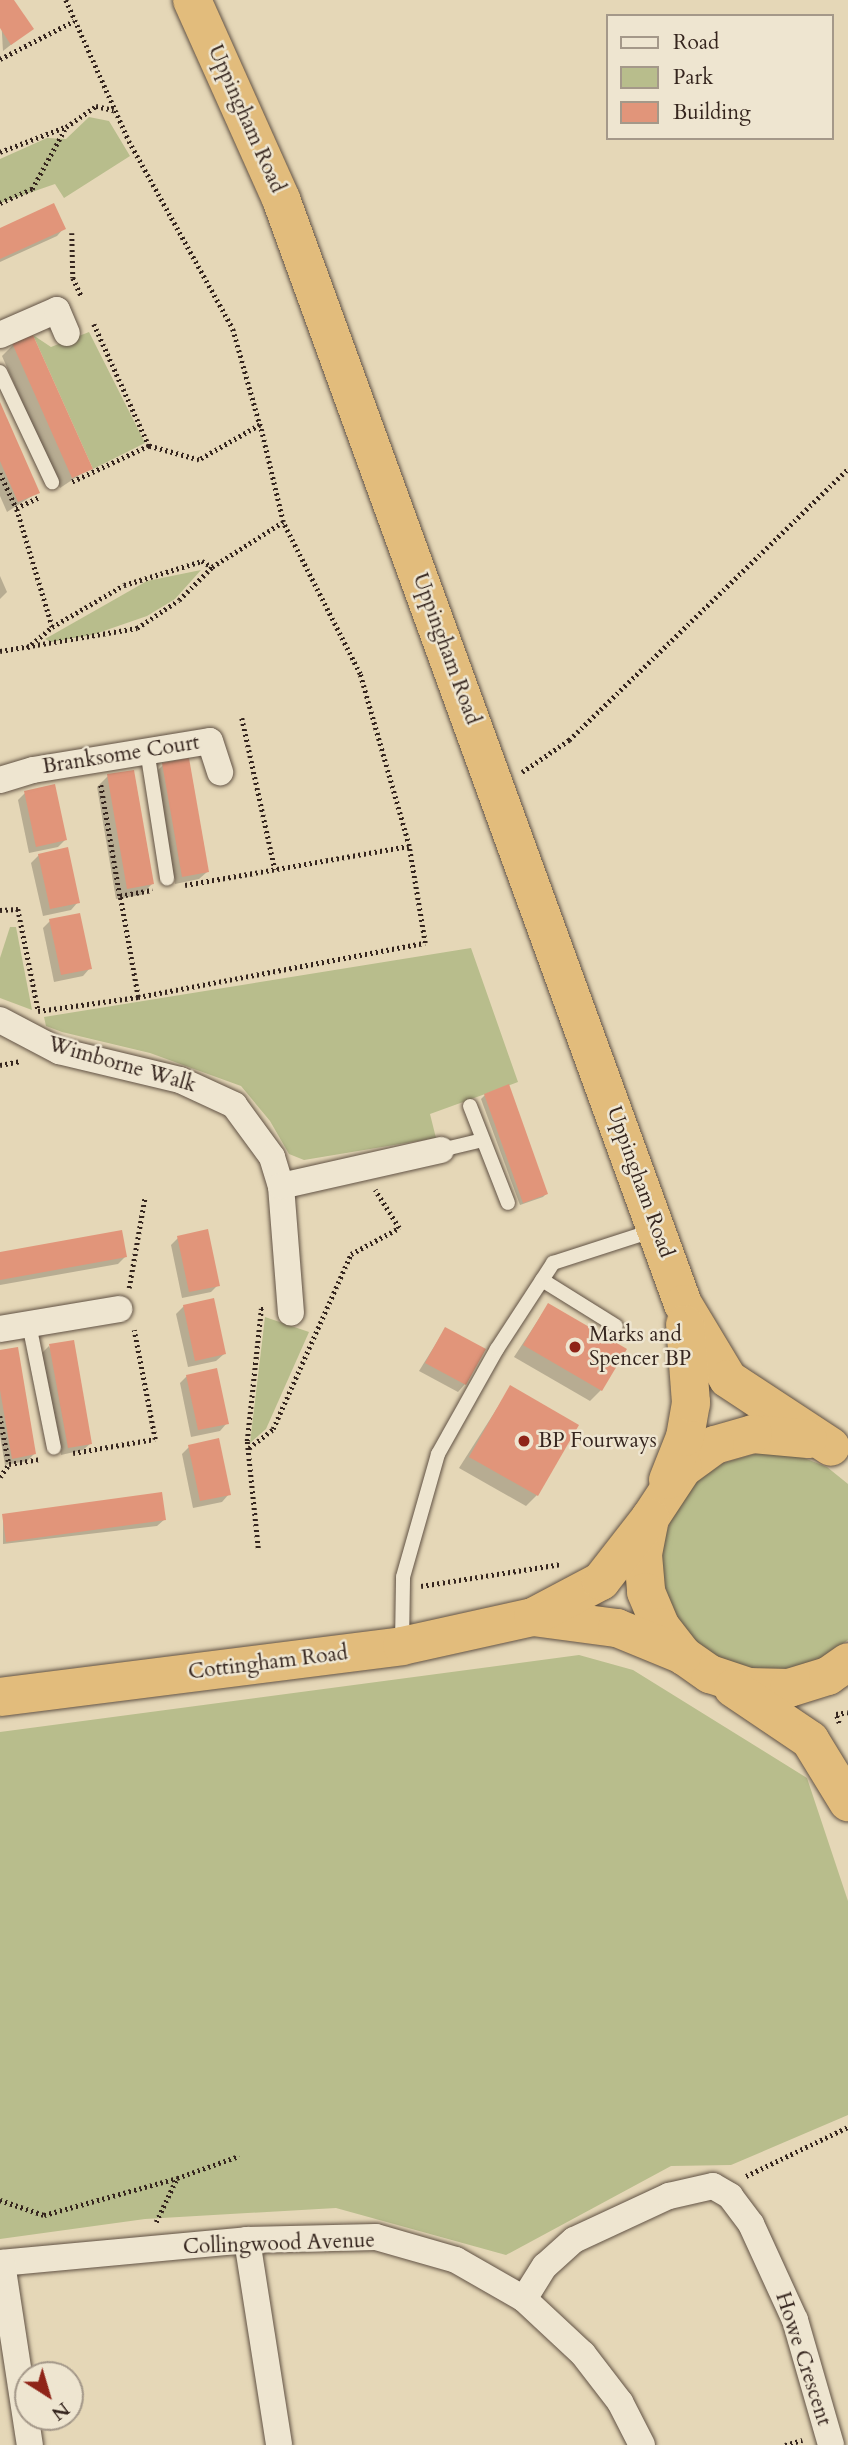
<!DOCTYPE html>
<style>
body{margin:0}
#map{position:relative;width:848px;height:2445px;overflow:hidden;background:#e5d7b7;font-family:Cardo,serif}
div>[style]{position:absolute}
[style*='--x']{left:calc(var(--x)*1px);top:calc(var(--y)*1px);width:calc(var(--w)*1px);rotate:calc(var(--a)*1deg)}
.green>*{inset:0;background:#b8bd8c}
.shadow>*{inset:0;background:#0003}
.building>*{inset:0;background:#e1957a}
.path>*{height:4.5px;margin-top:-2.25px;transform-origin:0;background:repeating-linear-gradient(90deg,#35251e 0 2px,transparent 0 5.5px)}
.roads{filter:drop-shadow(0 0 2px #615244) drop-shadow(0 0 2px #615244)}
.lane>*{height:14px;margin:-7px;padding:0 7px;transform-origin:7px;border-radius:7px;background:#eee5d0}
.street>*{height:26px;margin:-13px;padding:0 13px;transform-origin:13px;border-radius:13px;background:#eee5d0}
.highway>*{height:38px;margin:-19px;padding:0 19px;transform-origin:19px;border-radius:19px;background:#e2bc7c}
.dots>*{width:19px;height:19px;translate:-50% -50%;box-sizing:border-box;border:4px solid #eee5d0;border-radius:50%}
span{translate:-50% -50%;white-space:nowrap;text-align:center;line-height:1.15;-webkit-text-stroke:5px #eee5d0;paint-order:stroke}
.street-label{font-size:21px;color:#35251e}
.poi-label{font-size:21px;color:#35251e}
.left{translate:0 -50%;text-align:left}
.legend{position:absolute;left:606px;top:14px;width:228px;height:126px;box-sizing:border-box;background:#eee5d0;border:2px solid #a49889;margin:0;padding:9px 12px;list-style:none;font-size:21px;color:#35251e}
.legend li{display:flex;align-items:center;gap:14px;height:35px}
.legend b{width:35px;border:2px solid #a49889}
.north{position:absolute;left:14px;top:2361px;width:70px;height:70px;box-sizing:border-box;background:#eee5d0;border:2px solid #a49889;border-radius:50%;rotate:143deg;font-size:19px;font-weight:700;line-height:28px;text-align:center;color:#35251e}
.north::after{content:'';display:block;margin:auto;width:24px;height:32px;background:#8f2418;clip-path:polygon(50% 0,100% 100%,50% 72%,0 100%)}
</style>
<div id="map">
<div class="green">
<div style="clip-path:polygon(89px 117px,109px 121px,130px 156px,64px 198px,55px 184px,0 203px,0 159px,47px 138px,66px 139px)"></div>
<div style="clip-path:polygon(89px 332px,145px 443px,93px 469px,33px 335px,51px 347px)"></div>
<div style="clip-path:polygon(201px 570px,175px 599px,147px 616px,92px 635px,51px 642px,45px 639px,147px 581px)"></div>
<div style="clip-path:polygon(10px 927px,16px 927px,32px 1010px,0 998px,0 958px)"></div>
<div style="clip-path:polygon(471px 948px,518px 1082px,430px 1114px,436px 1138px,304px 1160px,289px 1154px,270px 1121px,241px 1086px,150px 1053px,62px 1032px,46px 1026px,44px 1017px)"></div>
<div style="clip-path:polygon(265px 1317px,309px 1332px,266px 1429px,250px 1443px)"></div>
<div style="clip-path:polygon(758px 1453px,794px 1454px,827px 1467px,848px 1484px,848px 1640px,814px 1664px,782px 1672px,749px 1670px,718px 1659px,692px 1639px,673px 1612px,663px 1580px,662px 1547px,673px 1513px,694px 1484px,723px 1463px)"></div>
<div style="clip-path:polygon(579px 1655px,633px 1670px,807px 1778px,848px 1901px,848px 2115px,731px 2165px,671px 2166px,506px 2255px,336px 2208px,145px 2219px,0 2239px,0 1732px)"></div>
</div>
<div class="shadow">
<div style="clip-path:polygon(0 0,12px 0,31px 29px,3px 51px)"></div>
<div style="clip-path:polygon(64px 228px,57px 236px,0 262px,0 229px)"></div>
<div style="clip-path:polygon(13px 345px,90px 468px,60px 488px,2px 356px)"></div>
<div style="clip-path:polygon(0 407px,38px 492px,7px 512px,0 496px)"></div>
<div style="clip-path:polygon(0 576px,7px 592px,0 599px)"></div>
<div style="clip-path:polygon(163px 765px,207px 872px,199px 879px,175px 884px,156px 772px)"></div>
<div style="clip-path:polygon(108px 776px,152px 884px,141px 895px,116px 899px,97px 787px)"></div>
<div style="clip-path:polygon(25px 793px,65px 840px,58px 847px,29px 853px,18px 800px)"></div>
<div style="clip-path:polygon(39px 855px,78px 902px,71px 910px,43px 916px,31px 863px)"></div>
<div style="clip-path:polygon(50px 921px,90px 968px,83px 976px,54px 982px,43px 928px)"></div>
<div style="clip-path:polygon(485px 1095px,546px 1194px,543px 1197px,520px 1205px,481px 1099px)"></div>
<div style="clip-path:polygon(178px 1238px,218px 1285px,211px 1292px,182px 1298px,171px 1245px)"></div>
<div style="clip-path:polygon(0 1254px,125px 1257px,118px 1264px,0 1285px)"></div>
<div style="clip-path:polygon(548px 1305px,601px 1390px,590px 1401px,514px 1357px)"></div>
<div style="clip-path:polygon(184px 1306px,224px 1354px,216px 1361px,188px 1367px,176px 1314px)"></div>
<div style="clip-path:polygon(445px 1329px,465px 1384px,458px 1392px,419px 1371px)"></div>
<div style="clip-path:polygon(49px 1346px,91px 1443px,83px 1450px,61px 1455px,42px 1353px)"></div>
<div style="clip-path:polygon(0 1352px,34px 1454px,27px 1461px,5px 1465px,0 1436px)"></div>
<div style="clip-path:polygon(187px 1376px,227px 1423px,220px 1431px,191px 1437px,180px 1383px)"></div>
<div style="clip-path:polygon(510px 1388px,537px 1495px,526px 1506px,459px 1468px)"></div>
<div style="clip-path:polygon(189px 1447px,229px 1494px,222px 1502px,193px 1508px,182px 1454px)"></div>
<div style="clip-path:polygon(3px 1515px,165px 1519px,157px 1526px,3px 1544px)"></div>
</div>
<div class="building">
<div style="clip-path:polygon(0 0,14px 0,34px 29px,11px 45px,0 28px)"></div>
<div style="clip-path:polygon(54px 203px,66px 229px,0 259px,0 228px)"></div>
<div style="clip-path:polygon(33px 335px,93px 469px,72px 478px,12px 343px)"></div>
<div style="clip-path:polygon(0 402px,40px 493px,18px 502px,0 461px)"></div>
<div style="clip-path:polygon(189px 758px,209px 872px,182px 877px,162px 763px)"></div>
<div style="clip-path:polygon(134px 770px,154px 884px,127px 889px,107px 774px)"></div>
<div style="clip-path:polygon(55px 784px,67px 840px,36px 847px,24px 791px)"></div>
<div style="clip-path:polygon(68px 847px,80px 903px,50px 909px,38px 854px)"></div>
<div style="clip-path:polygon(80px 913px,92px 969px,61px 975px,49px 919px)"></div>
<div style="clip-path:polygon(509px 1084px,548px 1194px,523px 1203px,484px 1094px)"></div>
<div style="clip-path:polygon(208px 1229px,220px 1286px,189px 1292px,177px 1236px)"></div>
<div style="clip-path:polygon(122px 1230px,127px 1257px,0 1280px,0 1252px)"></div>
<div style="clip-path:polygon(214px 1298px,226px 1354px,195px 1361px,183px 1305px)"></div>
<div style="clip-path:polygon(548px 1303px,627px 1349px,602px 1391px,523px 1345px)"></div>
<div style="clip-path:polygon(445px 1327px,486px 1349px,466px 1385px,425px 1363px)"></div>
<div style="clip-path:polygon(74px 1340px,92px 1444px,68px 1448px,49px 1344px)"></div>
<div style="clip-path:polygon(18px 1347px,36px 1454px,12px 1459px,0 1390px,0 1350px)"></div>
<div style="clip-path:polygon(217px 1368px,229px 1424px,198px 1430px,186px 1375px)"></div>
<div style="clip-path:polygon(510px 1385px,579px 1425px,538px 1496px,469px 1457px)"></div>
<div style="clip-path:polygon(219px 1438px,231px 1495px,200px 1501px,188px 1445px)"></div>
<div style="clip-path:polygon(162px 1492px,166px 1520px,6px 1542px,2px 1514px)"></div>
</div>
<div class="path">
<div style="--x:66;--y:0;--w:154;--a:65.9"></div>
<div style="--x:129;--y:141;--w:215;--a:61"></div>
<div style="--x:233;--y:329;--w:100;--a:74.3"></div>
<div style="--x:0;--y:59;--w:83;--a:-27.2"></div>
<div style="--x:0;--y:152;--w:70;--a:-21"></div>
<div style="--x:0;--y:203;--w:35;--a:-24"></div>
<div style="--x:32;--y:189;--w:71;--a:-61.3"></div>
<div style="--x:66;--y:127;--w:37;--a:-35"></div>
<div style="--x:96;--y:106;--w:18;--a:13"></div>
<div style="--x:72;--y:233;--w:45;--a:88.7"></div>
<div style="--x:73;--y:278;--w:21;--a:65"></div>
<div style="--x:94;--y:324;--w:134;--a:65.7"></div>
<div style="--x:0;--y:473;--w:38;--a:65"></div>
<div style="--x:52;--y:627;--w:83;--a:-30.3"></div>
<div style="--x:124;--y:585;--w:82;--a:-17.1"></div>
<div style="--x:202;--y:561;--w:12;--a:31"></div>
<div style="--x:27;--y:648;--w:33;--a:-40"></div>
<div style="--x:52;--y:627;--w:124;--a:-106.8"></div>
<div style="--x:16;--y:508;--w:26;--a:-25"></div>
<div style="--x:0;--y:651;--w:139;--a:-9.5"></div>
<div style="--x:137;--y:628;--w:50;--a:-33.7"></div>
<div style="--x:179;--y:600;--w:47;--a:-45"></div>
<div style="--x:212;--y:567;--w:84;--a:-32.4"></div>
<div style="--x:283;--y:522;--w:100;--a:-103.3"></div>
<div style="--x:260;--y:425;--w:70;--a:150.2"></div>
<div style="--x:199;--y:460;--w:52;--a:-164.4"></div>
<div style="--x:149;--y:446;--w:87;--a:154.9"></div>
<div style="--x:242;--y:718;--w:155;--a:77.7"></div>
<div style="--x:522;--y:772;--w:57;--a:-34.2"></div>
<div style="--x:569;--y:740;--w:389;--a:-44.2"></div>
<div style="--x:101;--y:785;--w:113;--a:80.3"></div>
<div style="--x:120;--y:896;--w:33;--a:-11"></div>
<div style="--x:185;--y:885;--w:227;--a:-9.9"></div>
<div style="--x:409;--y:846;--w:179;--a:-105.9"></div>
<div style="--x:360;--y:674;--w:170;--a:-116.9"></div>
<div style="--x:0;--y:910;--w:18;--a:-3"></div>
<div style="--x:18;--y:909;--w:102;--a:78.7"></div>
<div style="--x:138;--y:997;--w:292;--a:-10.7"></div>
<div style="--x:425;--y:943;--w:98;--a:-99.4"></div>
<div style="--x:38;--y:1011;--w:101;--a:-8"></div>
<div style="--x:138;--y:997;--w:103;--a:-100.1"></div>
<div style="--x:0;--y:1065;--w:20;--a:-11"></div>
<div style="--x:129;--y:1288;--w:93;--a:-80.1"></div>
<div style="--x:0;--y:1416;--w:49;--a:79.4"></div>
<div style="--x:9;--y:1464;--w:31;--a:-9"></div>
<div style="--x:249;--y:1448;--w:31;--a:-38"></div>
<div style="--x:273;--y:1429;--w:192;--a:-66"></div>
<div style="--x:351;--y:1254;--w:55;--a:-28.4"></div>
<div style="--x:399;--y:1228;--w:45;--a:-122.3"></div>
<div style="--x:73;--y:1453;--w:83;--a:-9.7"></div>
<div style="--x:155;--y:1439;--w:111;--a:-100.9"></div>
<div style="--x:0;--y:1477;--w:16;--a:-55"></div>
<div style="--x:258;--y:1548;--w:108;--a:-95.9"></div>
<div style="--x:247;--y:1441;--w:133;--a:-83.9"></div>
<div style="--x:261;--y:1309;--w:4;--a:0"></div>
<div style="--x:421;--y:1586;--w:142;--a:-8.9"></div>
<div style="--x:839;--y:1723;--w:9;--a:-108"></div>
<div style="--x:836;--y:1714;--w:12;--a:-9"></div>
<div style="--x:746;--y:2176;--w:113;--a:-25.7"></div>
<div style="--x:0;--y:2200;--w:46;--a:18.8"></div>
<div style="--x:44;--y:2215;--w:138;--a:-15.5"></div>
<div style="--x:156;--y:2222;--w:49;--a:-64.5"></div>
<div style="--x:177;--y:2178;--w:66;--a:-19.5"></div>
<div style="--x:785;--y:2445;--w:18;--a:-16"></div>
</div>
<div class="roads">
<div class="lane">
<div style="--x:0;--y:372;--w:122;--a:64.7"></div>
<div style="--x:147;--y:750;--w:130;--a:81.1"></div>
<div style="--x:470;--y:1106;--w:104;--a:68.6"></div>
<div style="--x:441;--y:1150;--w:43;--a:-13.4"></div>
<div style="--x:542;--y:1280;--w:87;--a:31.9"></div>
<div style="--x:29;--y:1324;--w:126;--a:78.6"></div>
<div style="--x:402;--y:1644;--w:67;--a:-89.1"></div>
<div style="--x:403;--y:1577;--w:128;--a:-74.1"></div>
<div style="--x:438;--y:1454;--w:120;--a:-60.7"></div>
<div style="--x:497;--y:1349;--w:103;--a:-56.9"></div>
<div style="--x:553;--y:1263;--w:107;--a:-17.9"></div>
</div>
<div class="street">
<div style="--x:0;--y:335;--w:62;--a:-23.7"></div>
<div style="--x:57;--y:310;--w:25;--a:67"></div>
<div style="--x:0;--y:780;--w:34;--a:-17"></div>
<div style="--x:33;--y:770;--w:179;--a:-9.3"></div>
<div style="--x:210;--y:741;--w:33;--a:72"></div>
<div style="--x:0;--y:1020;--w:67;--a:27.7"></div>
<div style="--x:59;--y:1051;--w:124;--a:13.5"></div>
<div style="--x:180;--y:1080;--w:60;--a:24.8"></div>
<div style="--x:234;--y:1105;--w:64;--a:53.8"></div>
<div style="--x:272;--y:1157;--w:30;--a:73"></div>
<div style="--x:281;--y:1186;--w:127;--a:85.5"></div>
<div style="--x:281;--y:1186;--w:164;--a:-12.7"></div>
<div style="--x:0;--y:1329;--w:121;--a:-9.5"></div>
<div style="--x:247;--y:2240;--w:207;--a:81.1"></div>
<div style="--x:0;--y:2263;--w:248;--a:-5.3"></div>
<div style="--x:247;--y:2240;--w:129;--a:-1.3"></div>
<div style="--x:376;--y:2237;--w:83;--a:16"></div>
<div style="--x:456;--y:2260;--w:78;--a:29.8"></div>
<div style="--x:524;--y:2299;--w:81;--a:43"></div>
<div style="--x:583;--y:2354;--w:61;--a:52.4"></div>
<div style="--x:620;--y:2402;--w:48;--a:62.9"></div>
<div style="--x:2;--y:2263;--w:184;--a:81.3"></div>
<div style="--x:524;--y:2299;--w:39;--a:-58"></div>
<div style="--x:545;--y:2266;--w:39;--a:-42"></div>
<div style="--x:574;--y:2240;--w:105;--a:-24.9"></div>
<div style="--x:669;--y:2196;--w:45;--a:-12.8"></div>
<div style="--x:713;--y:2186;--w:20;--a:30"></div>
<div style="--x:730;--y:2196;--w:35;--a:53"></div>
<div style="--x:751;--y:2224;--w:106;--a:65.4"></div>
<div style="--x:795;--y:2320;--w:130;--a:73.9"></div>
</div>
<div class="highway">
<div style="--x:192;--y:0;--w:218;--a:65.9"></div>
<div style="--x:281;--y:199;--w:1176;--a:70.01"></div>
<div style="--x:683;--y:1304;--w:87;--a:59"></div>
<div style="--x:728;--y:1379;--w:123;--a:33.4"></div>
<div style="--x:808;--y:1439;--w:55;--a:-174.8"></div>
<div style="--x:753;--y:1434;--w:40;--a:164"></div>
<div style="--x:715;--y:1445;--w:39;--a:144"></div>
<div style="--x:683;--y:1468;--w:60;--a:123.4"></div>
<div style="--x:650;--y:1518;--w:38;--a:101"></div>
<div style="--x:643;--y:1555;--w:37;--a:85"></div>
<div style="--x:646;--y:1592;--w:38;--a:67"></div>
<div style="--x:661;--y:1627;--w:37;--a:52"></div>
<div style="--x:684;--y:1656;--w:32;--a:35"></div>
<div style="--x:710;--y:1674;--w:41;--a:18.4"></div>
<div style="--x:749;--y:1687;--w:40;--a:1.4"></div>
<div style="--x:789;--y:1688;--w:41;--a:-17.1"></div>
<div style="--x:828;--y:1676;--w:24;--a:-35"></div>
<div style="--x:668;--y:1480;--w:46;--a:-68.4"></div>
<div style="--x:685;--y:1437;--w:35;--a:-80"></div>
<div style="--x:691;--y:1403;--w:79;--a:-94.3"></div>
<div style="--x:533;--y:1617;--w:85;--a:7.5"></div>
<div style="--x:617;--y:1628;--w:71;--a:22.2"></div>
<div style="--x:733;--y:1688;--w:93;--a:34"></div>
<div style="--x:810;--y:1740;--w:73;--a:58.5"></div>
<div style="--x:0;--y:1697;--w:405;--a:-7.2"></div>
<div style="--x:402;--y:1646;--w:134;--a:-12.5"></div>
<div style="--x:533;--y:1617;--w:77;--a:-27.9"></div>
<div style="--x:601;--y:1581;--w:80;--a:-52.1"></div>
</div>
</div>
<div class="dots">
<div style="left:575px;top:1347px;background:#8f2418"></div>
<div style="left:524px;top:1441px;background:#8f2418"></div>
</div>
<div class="street-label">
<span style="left:246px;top:119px;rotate:66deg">Uppingham Road</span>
<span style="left:446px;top:649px;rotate:70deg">Uppingham Road</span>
<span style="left:121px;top:755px;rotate:-9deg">Branksome Court</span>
<span style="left:122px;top:1065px;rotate:16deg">Wimborne Walk</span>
<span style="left:640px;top:1182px;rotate:70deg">Uppingham Road</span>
<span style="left:268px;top:1663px;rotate:-7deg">Cottingham Road</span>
<span style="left:279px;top:2244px;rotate:-2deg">Collingwood Avenue</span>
<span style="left:803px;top:2359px;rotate:72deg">Howe Crescent</span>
</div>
<div class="poi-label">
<span class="left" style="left:589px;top:1347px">Marks and<br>Spencer BP</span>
<span class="left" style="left:538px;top:1441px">BP Fourways</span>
</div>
<ul class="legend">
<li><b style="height:9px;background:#eee5d0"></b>Road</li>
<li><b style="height:19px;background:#b8bd8c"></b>Park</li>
<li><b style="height:19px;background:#e1957a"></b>Building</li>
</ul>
<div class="north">N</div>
</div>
